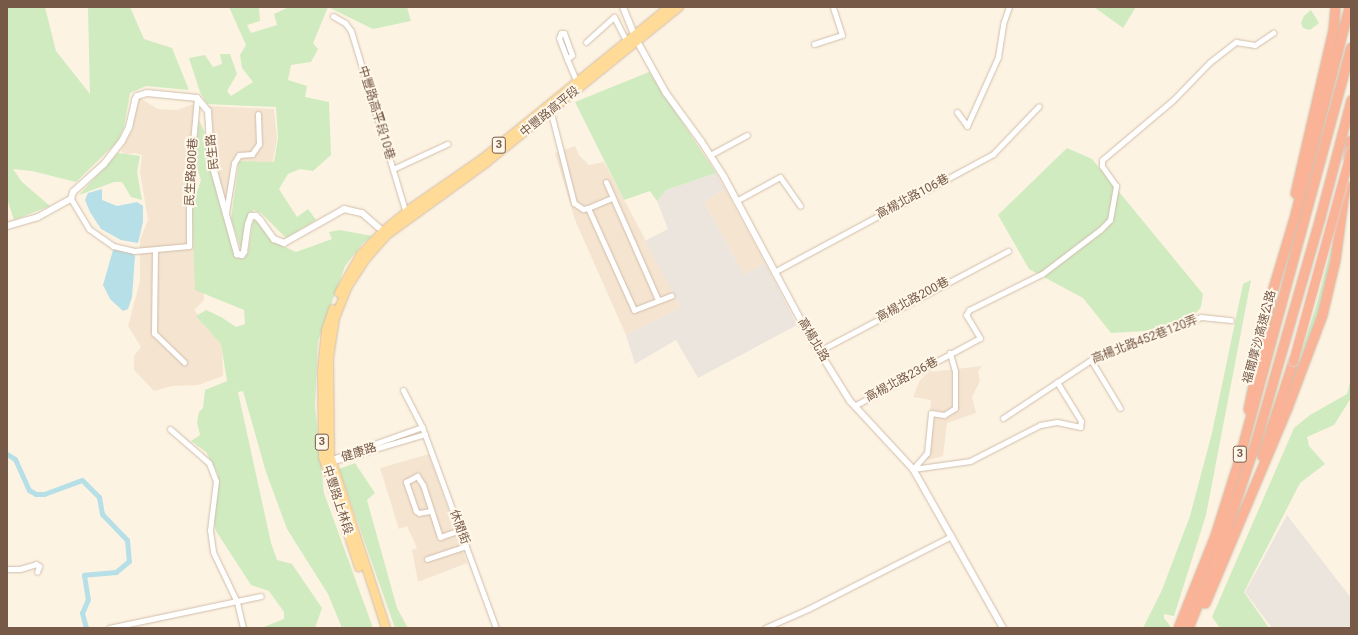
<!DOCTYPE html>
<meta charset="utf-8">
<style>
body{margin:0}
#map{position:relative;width:1358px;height:635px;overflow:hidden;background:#fdf3e2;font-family:Roboto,"Noto Sans TC",sans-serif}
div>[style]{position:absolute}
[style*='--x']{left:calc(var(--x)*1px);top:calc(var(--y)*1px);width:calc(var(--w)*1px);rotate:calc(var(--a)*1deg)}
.residential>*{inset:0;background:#f5e5d0}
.industrial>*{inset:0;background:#ece5dd}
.green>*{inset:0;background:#d0ebc0}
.water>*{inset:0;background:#b6dfe7}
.canal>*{height:5px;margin:-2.5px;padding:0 2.5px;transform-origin:2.5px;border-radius:2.5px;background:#b6dfe7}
.roads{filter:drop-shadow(0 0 1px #d1bdab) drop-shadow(0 0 1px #d1bdab)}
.minor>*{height:5px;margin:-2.5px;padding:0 2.5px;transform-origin:2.5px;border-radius:2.5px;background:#fff}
.tertiary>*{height:6px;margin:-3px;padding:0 3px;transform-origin:3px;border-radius:3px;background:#fff}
.primary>*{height:8px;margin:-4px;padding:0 4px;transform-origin:4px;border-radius:4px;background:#ffdb97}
.motorway>*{height:9px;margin:-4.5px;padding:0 4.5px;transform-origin:4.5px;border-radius:4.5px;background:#fab396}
.bridges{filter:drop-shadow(0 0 1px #dbd4cf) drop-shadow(0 0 1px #dbd4cf)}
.motorway-bridge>*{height:9px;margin:-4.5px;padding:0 4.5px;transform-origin:4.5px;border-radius:4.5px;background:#fab396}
span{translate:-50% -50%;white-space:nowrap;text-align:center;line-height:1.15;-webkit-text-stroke:4px #fff7e9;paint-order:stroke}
.shield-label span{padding:1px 3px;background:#fff7e9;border:1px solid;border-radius:3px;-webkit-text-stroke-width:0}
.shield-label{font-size:11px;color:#765947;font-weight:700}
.street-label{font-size:12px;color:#765947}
.frame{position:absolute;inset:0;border:8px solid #765947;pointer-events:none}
</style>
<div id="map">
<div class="residential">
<div style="clip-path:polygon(140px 98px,158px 109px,177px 110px,193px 104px,198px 107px,189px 179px,188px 246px,199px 246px,204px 300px,194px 310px,222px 344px,223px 376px,198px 385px,172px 386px,154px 391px,134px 370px,134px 356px,141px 347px,128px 326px,140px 281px,140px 240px,148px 220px,140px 172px,142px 155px,134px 153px,125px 155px,121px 151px,132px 130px,135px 103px)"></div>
<div style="clip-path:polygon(209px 106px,274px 109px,277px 139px,272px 165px,238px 160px,229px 219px,218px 182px)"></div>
<div style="clip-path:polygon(575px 146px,579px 155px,589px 165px,604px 162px,681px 307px,626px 335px,575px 220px,555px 153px)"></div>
<div style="clip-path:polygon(725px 189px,765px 263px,744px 275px,704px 202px)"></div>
<div style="clip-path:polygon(982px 366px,978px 371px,980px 381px,972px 397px,976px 413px,947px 423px,943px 456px,925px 461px,931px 400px,913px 397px,920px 380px,929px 372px)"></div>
<div style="clip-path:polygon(429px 454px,467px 563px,418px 582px,412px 550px,417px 548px,407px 526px,399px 529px,380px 468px)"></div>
</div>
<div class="industrial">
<div style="clip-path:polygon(716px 173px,725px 189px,704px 202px,744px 275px,765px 263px,797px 325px,698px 378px,676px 340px,635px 364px,626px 335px,681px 307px,645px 241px,668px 229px,657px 201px,666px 190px)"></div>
<div style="clip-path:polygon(1287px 515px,1351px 598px,1351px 628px,1272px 628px,1245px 592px)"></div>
</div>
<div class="green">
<div style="clip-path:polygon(7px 7px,45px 7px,56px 51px,90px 94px,88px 7px,130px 7px,144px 39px,172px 48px,189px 90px,146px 86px,130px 93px,124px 127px,118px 141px,76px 182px,32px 171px,13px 169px,22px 182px,50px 206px,14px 220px,7px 199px)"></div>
<div style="clip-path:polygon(229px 7px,259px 7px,260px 21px,247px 25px,251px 33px,277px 25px,274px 14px,289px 7px,407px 7px,411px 21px,373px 29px,328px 7px,313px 43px,318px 49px,311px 62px,291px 65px,288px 80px,307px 86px,305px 97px,329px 102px,331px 155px,313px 171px,300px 169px,288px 174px,279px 189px,297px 217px,308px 209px,316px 220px,286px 238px,261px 213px,253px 210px,241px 249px,231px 219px,239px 161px,274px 162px,278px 138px,276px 107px,207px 104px,200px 92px,189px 58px,205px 55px,213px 67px,222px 64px,220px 54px,230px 54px,237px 74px,227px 91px,231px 96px,253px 82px,242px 68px,240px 55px,246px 45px)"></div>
<div style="clip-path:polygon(1094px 7px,1136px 7px,1123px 28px)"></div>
<div style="clip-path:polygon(1311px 10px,1319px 23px,1310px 30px,1303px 28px,1301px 23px,1304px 16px)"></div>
<div style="clip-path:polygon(649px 72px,716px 173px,666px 190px,657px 201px,650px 191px,624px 200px,575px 102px)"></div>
<div style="clip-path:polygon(199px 120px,205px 133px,219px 202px,237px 255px,248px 253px,253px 221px,260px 221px,283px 246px,296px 252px,332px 239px,329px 232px,340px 230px,372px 236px,362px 244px,345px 266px,318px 341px,315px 406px,324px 493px,373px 628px,342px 628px,328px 594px,287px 529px,266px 472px,243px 391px,238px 392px,271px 543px,277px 560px,292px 564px,322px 608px,315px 628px,261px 628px,284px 619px,284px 612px,269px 591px,251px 585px,216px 531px,213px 519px,218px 474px,206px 452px,191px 441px,200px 435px,197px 422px,199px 412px,203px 408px,205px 390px,227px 381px,221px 344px,196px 316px,206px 310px,221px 317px,236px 327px,245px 324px,244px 310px,195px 290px,192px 206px,201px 180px,195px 161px)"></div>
<div style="clip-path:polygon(1067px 148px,1092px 159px,1203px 294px,1201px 307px,1189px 321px,1144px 331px,1111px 333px,1083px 298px,1029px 269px,998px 215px)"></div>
<div style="clip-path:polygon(118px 153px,140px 156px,137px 172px,142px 200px,131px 197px,122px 182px,114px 182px,79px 195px)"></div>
<div style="clip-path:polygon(1334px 237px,1324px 298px,1275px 429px,1316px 307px)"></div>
<div style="clip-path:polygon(1251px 280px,1206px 515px,1174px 616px,1164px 614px,1164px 618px,1171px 627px,1143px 628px,1162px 590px,1190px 516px,1212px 433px,1243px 284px)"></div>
<div style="clip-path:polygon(1351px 378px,1351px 398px,1334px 425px,1307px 437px,1309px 446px,1325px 464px,1300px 483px,1244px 592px,1269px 628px,1220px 628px,1212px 617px,1294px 428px,1310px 415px,1347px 394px)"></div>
<div style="clip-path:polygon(355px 463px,375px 493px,367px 500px,397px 608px,408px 628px,395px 628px,339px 469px)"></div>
</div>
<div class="water">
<div style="clip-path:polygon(102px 189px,102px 200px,117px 206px,137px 202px,143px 206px,143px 222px,138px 243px,121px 240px,101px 229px,90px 212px,85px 200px,88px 193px)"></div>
<div style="clip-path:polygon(119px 249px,131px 251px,135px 256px,132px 297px,128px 309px,123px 311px,110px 299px,103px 285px,113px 250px)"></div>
</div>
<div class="canal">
<div style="--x:7;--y:454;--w:9;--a:32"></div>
<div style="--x:15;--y:459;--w:34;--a:66"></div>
<div style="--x:29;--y:490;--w:8;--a:30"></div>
<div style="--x:36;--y:494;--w:8;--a:0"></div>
<div style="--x:44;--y:494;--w:40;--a:-20.2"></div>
<div style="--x:82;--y:480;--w:24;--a:45"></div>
<div style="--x:99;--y:497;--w:17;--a:80"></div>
<div style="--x:102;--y:514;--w:36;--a:46"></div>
<div style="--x:127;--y:540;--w:21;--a:85"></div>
<div style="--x:129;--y:561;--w:17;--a:140"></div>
<div style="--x:116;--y:572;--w:32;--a:175"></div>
<div style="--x:84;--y:575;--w:24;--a:81"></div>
<div style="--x:88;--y:599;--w:15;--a:113"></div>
<div style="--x:82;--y:613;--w:16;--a:75"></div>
</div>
<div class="roads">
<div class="minor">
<div style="--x:333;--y:16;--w:14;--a:30"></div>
<div style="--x:345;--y:23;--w:10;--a:53"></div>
<div style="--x:351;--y:31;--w:190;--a:73.2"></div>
<div style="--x:586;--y:42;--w:38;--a:-42"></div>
<div style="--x:614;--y:17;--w:28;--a:63"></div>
<div style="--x:814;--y:44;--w:29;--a:-18"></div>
<div style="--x:842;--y:35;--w:29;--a:-108"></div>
<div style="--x:567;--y:59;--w:6;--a:-39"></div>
<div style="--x:572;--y:55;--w:23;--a:-110"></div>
<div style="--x:564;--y:33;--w:3;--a:180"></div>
<div style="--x:561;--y:33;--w:5;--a:112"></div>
<div style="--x:559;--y:38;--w:22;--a:69"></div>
<div style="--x:567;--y:59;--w:25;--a:67"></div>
<div style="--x:547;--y:110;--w:9;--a:54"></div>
<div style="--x:552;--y:117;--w:89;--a:75.7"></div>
<div style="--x:574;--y:203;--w:11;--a:34"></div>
<div style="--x:583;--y:209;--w:5;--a:-11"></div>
<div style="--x:588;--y:208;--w:25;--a:-23"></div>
<div style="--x:957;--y:112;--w:17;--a:54"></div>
<div style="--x:967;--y:126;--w:76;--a:-65.8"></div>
<div style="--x:998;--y:57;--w:33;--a:-81"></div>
<div style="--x:1003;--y:24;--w:18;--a:-71"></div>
<div style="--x:710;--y:155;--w:42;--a:-28.4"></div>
<div style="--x:393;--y:169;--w:60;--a:-24.8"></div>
<div style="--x:606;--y:182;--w:129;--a:66.2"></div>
<div style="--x:71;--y:199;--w:35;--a:59"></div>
<div style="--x:89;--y:229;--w:29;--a:35"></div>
<div style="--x:113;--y:246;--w:22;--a:13"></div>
<div style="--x:134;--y:251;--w:55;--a:-5.2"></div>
<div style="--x:189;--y:246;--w:60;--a:-90"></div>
<div style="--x:189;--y:186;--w:88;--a:-84.8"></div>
<div style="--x:736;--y:201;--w:50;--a:-28.6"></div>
<div style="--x:780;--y:177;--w:35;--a:55"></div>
<div style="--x:588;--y:208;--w:112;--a:65.7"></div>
<div style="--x:634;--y:310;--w:40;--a:-21"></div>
<div style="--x:226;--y:213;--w:51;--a:-80.9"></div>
<div style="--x:234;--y:163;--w:9;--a:-58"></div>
<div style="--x:239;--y:155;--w:13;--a:-4"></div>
<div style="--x:252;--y:154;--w:12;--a:-55"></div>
<div style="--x:259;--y:144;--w:30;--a:-92"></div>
<div style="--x:155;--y:250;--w:83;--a:90.7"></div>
<div style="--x:154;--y:333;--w:42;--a:44"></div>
<div style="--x:774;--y:272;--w:249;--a:-28.3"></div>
<div style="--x:993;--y:154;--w:66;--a:-46.2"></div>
<div style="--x:819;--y:351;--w:214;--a:-27.9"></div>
<div style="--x:1091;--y:360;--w:56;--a:58.9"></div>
<div style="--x:403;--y:390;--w:42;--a:62.8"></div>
<div style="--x:422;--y:427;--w:214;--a:69.8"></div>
<div style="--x:854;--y:406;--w:143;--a:-28.4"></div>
<div style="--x:980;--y:338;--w:27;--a:-121"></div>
<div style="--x:966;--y:315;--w:6;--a:-59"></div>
<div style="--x:969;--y:310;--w:81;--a:-26.3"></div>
<div style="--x:1042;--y:274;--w:73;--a:-37.2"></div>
<div style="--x:1100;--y:230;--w:14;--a:-45"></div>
<div style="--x:1110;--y:220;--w:35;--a:-80"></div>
<div style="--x:1116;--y:186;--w:24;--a:-125"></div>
<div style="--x:1102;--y:166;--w:6;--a:-90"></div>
<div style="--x:1102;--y:160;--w:93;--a:-40.2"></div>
<div style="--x:1173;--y:100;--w:53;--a:-45.8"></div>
<div style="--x:1210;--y:62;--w:33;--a:-38"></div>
<div style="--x:1236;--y:42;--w:19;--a:9"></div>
<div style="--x:1255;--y:45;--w:22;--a:-34"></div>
<div style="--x:1003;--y:418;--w:105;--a:-33.4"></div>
<div style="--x:1091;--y:360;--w:23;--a:-23"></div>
<div style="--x:1112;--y:351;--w:95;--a:-20.9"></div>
<div style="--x:1201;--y:317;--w:30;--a:6"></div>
<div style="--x:170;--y:429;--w:52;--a:41.1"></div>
<div style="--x:209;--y:463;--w:19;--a:69"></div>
<div style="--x:216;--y:481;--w:49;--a:97"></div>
<div style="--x:210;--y:530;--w:22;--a:82"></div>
<div style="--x:213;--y:552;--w:55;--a:64.4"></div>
<div style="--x:237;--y:602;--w:27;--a:77"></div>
<div style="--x:329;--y:460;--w:99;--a:-19.5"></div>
<div style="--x:330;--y:462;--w:99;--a:-16.4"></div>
<div style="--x:913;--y:469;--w:58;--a:-8"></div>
<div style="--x:970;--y:461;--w:79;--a:-27.2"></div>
<div style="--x:1040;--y:425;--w:17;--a:-10"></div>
<div style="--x:1057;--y:422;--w:24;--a:12"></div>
<div style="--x:1080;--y:427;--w:6;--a:-81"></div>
<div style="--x:1081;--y:421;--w:46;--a:-121.6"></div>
<div style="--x:913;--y:469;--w:21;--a:-49"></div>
<div style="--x:927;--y:453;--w:40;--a:-84.3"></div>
<div style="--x:931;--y:413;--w:13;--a:9"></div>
<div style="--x:944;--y:415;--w:13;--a:-32"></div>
<div style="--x:955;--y:408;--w:37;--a:-90"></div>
<div style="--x:955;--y:371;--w:19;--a:-106"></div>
<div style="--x:430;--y:511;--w:11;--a:170"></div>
<div style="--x:419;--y:513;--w:4;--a:-146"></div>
<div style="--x:416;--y:511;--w:31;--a:-109"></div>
<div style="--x:406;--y:482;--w:13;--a:-29"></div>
<div style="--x:417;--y:476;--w:11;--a:56"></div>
<div style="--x:423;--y:485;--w:55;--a:71.9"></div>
<div style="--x:440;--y:537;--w:21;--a:-19"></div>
<div style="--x:427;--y:559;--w:41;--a:-18.4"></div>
<div style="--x:7;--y:569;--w:13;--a:0"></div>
<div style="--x:20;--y:569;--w:17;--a:-17"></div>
<div style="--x:36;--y:564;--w:4;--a:34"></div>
<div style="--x:39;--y:566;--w:6;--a:108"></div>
<div style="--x:109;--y:628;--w:155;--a:-11.9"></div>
<div style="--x:765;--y:628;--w:47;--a:-23.8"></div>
<div style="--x:808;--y:609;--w:161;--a:-27"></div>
</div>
<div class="tertiary">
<div style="--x:623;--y:7;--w:37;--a:68"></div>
<div style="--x:637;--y:41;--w:60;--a:60.9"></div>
<div style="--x:666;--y:93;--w:59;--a:53.9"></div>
<div style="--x:701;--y:141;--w:43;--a:57.4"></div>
<div style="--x:724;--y:177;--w:176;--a:61.8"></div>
<div style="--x:807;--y:332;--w:81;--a:58.1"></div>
<div style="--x:850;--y:401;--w:93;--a:47.2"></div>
<div style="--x:913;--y:469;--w:183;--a:60.5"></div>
<div style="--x:7;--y:226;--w:32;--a:-16"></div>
<div style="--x:38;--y:217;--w:38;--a:-29"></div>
<div style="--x:71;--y:199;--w:7;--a:-74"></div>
<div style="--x:73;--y:192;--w:42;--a:-42.1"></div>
<div style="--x:104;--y:164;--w:29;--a:-52"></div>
<div style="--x:122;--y:141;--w:16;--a:-63"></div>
<div style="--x:129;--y:127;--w:28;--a:-77"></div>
<div style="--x:135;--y:100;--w:4;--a:-63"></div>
<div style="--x:137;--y:96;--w:10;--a:-17"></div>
<div style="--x:147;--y:93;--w:50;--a:5.7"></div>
<div style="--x:197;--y:98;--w:17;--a:50"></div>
<div style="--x:208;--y:111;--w:49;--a:86.5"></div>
<div style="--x:211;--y:160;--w:98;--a:74.5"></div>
<div style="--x:237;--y:254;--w:5;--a:11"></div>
<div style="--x:242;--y:255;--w:4;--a:-56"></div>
<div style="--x:244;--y:252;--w:28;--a:-82"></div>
<div style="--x:248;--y:224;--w:9;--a:-69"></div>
<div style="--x:251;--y:216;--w:5;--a:0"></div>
<div style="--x:256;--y:216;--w:6;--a:45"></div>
<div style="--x:260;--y:220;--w:24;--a:54"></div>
<div style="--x:274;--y:239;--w:11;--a:22"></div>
<div style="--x:284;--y:243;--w:69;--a:-29.5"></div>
<div style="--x:344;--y:209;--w:18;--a:13"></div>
<div style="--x:362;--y:213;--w:30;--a:41"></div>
</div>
<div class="primary">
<div style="--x:339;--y:293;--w:45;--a:-60.6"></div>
<div style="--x:361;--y:254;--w:32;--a:-46"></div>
<div style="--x:383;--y:231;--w:36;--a:-39"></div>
<div style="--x:411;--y:208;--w:86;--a:-34.6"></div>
<div style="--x:482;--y:159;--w:241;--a:-39.1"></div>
<div style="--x:333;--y:309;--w:22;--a:108"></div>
<div style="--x:326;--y:330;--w:40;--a:95.7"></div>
<div style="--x:322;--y:370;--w:87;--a:89.3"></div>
<div style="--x:323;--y:457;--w:116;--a:71.9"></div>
<div style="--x:386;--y:628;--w:181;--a:-108"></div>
<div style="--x:330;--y:456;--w:98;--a:-90.6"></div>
<div style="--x:329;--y:358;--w:40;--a:-81.5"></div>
<div style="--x:335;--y:318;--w:35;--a:-68"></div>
<div style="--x:348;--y:286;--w:31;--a:-57"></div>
<div style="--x:365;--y:260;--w:33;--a:-49"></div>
<div style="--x:387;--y:235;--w:122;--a:-36"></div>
<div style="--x:486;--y:163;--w:248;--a:-38.9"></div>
</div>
<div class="motorway">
<div style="--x:1348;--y:158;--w:18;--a:-81"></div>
<div style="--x:1295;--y:193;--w:167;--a:-76.9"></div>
<div style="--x:1333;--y:30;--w:23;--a:-85"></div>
<div style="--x:1248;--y:409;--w:124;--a:-78.3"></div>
<div style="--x:1273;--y:288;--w:77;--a:-73.4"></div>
<div style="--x:1295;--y:214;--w:214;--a:-75.4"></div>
<div style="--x:1262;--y:456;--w:100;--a:-71.9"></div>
<div style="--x:1205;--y:603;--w:212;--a:-67.2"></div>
<div style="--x:1287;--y:408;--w:99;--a:-69.4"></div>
<div style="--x:1322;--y:315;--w:57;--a:-76.7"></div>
<div style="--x:1335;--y:260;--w:76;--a:-82.4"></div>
<div style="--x:1178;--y:628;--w:100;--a:-68.3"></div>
<div style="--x:1215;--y:535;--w:77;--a:-72.5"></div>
<div style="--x:1238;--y:462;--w:430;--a:-74.8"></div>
<div style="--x:1188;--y:628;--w:81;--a:-68.2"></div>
<div style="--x:1218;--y:553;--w:115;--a:-71.3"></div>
<div style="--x:1255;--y:444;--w:236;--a:-74"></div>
<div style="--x:1320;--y:217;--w:121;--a:-75.2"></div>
</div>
</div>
<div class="bridges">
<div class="motorway-bridge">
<div style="--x:1293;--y:361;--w:218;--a:-74.6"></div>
</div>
</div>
<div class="shield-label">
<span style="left:499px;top:145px">3</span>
<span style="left:322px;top:442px">3</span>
<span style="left:1240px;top:454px">3</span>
</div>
<div class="street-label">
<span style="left:550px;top:112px;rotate:-39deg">中豐路高平段</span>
<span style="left:376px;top:113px;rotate:73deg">中豐路高平段10巷</span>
<span style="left:213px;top:152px;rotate:-96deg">民生路</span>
<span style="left:192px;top:172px;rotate:-87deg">民生路800巷</span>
<span style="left:913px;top:197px;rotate:-28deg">高楊北路106巷</span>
<span style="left:913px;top:300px;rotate:-28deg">高楊北路200巷</span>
<span style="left:1260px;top:337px;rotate:-75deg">福爾摩沙高速公路</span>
<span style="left:813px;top:340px;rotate:59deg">高楊北路</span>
<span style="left:1145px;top:340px;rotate:-21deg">高楊北路452巷120弄</span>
<span style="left:902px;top:380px;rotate:-28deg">高楊北路236巷</span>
<span style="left:359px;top:453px;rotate:-18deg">健康路</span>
<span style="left:337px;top:500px;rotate:72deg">中豐路上林段</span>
<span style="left:459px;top:527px;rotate:70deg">休閒街</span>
</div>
<div class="frame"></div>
</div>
